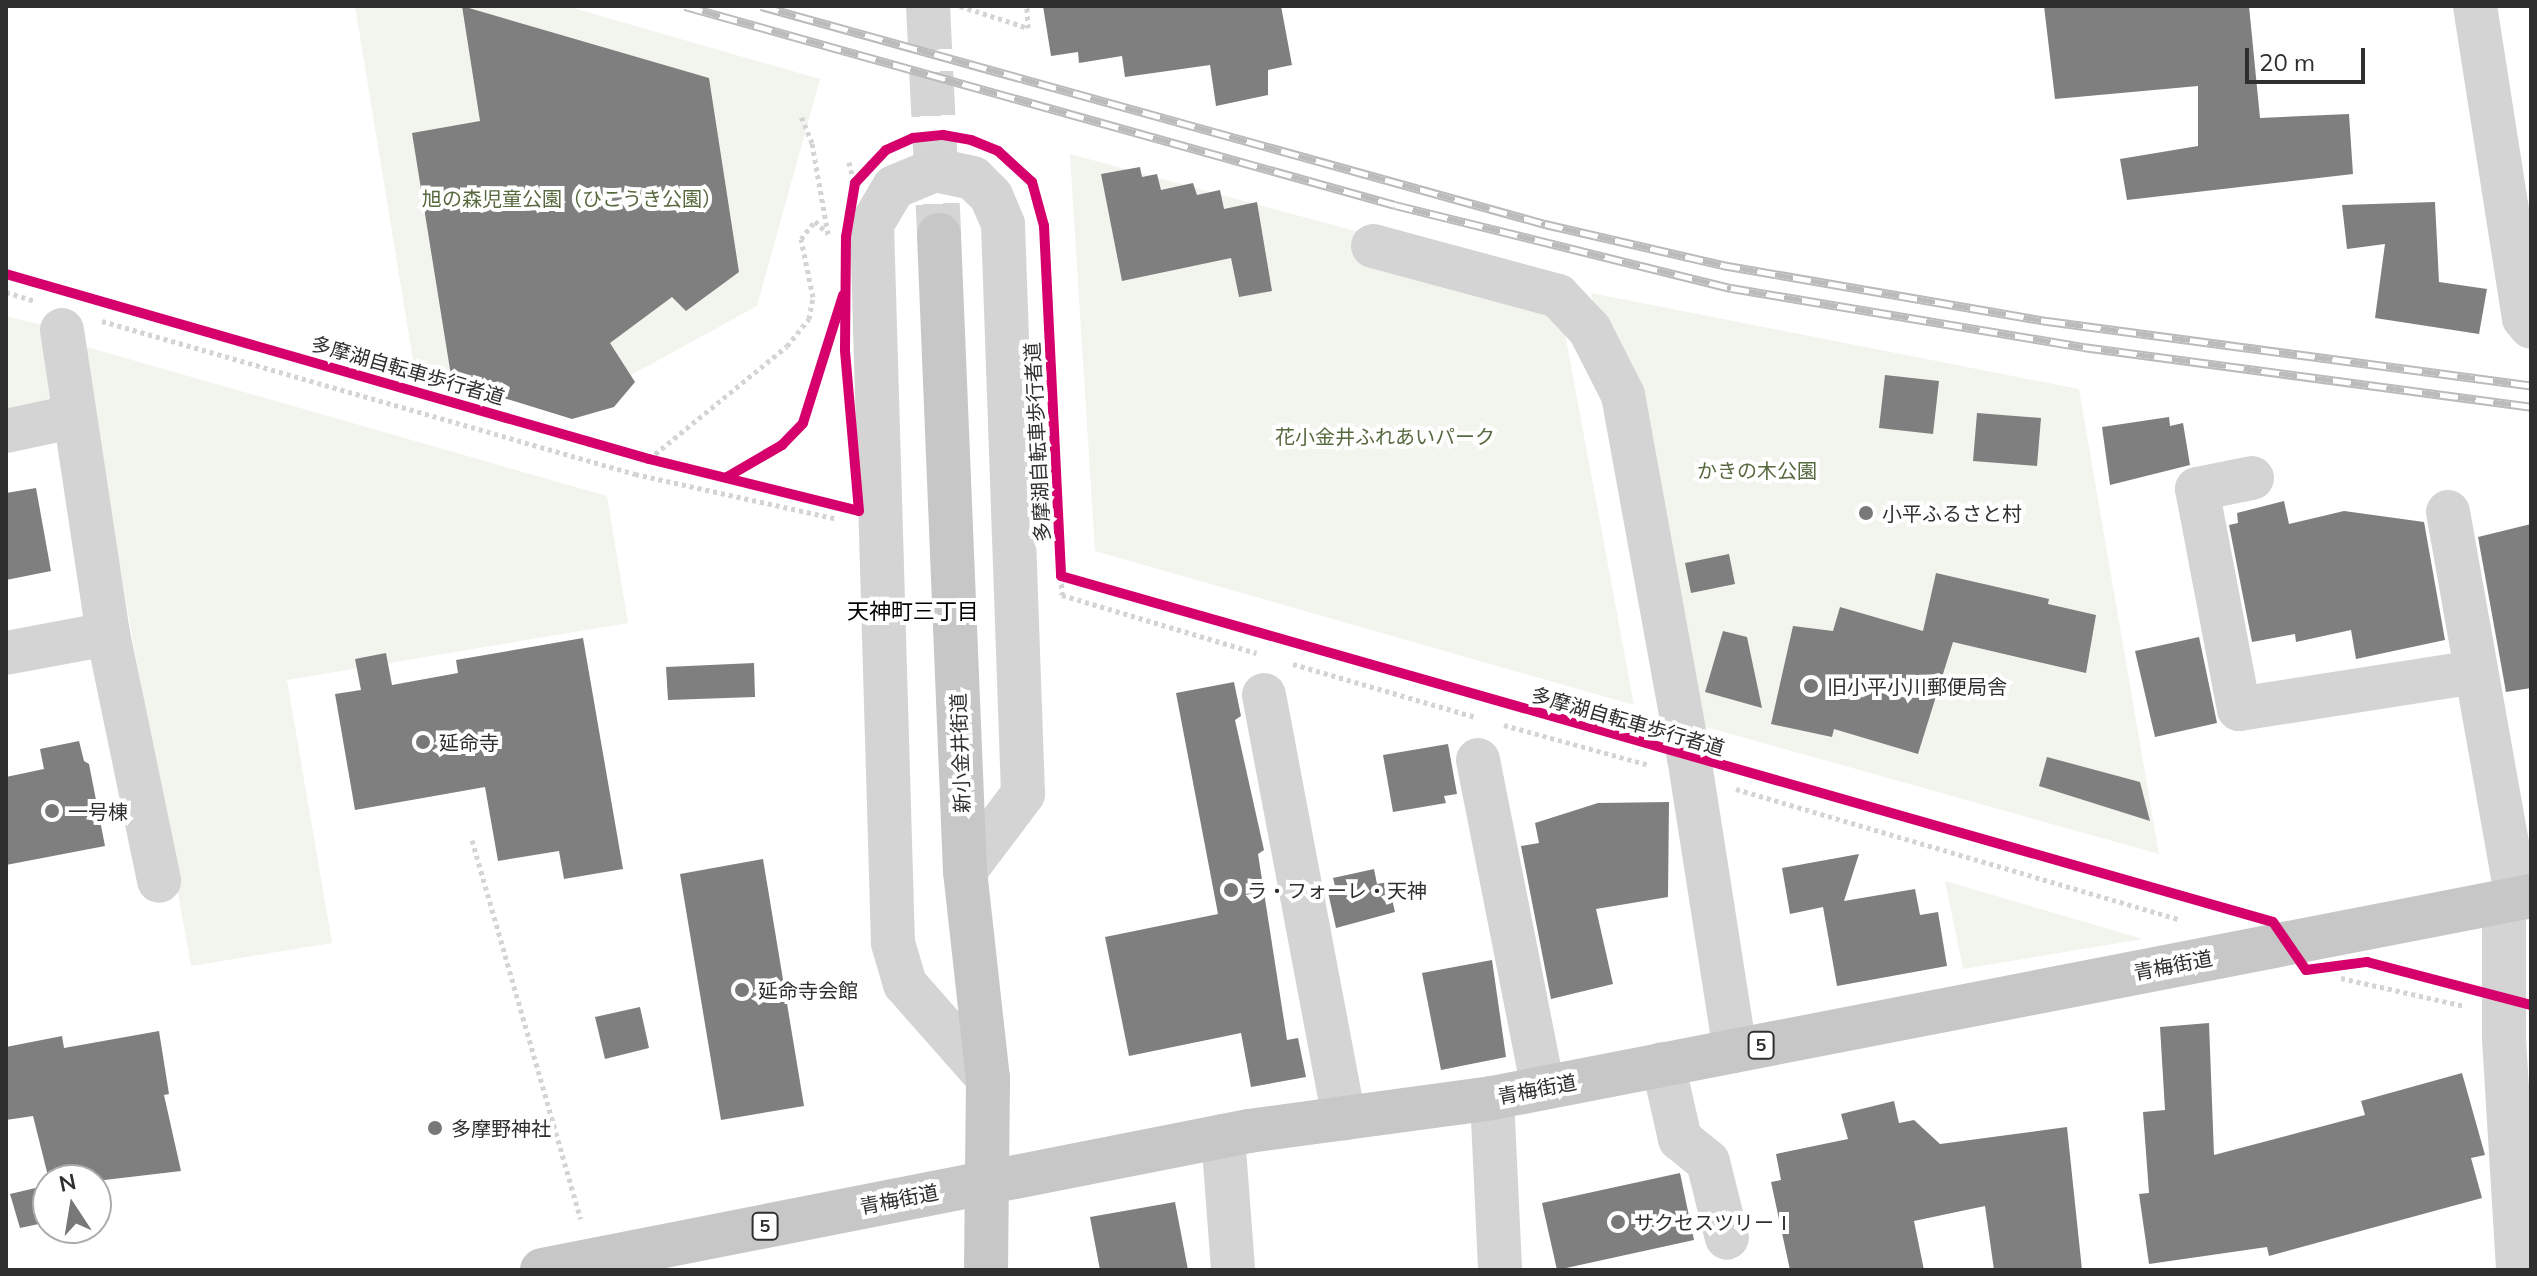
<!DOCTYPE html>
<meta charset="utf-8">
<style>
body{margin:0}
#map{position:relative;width:2537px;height:1276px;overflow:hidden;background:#fff;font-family:Mulish,"Noto Sans JP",sans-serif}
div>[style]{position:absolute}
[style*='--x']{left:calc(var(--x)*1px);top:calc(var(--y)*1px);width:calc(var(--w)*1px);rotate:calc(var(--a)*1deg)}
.green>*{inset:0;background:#f2f5ed}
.building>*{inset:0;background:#7f7f7f}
.major-tunnel>*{height:44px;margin-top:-22px;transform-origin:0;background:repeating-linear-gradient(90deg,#d5d5d5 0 44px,transparent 0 66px)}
.path>*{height:5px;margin-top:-2.5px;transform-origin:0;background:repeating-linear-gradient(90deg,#d4d4d4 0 4px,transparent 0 8px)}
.minor>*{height:44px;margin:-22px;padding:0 22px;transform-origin:22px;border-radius:22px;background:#d4d4d4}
.major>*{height:44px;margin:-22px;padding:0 22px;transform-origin:22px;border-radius:22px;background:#c7c7c7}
.rail>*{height:9px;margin-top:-4.5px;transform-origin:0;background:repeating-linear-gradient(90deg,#fff 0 18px,#bbb 0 36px);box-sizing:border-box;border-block:2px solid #bbb}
.cycleway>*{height:10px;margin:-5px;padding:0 5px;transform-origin:5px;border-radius:5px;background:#d6006c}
.dots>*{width:22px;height:22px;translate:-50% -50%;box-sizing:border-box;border:4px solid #fff;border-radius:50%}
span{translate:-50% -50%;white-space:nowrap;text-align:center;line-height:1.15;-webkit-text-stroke:8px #fff;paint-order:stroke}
.shield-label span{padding:2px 6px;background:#fff;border:2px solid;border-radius:6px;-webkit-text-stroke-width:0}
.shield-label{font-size:18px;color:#2f2f2f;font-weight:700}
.park-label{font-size:20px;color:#57693e}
.street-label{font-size:20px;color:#2f2f2f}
.poi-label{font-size:20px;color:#2f2f2f}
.left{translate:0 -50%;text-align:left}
.neighbourhood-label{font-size:22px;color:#000}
.frame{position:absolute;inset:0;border:8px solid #2f2f2f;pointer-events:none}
.north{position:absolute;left:32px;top:1164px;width:80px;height:80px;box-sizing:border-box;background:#fff;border:2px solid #acacac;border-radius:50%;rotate:348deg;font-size:22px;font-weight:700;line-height:32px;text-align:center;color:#2f2f2f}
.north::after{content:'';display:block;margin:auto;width:28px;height:36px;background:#787878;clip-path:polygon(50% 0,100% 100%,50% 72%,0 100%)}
.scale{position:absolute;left:2245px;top:48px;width:120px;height:36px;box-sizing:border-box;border:4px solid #2f2f2f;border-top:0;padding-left:10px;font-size:24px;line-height:28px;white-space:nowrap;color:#2f2f2f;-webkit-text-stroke:6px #fff;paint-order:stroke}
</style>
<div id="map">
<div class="green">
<div style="clip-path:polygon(355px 6px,566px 6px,820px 79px,757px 306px,560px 414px,415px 372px)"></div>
<div style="clip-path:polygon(1070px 154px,1556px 285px,1634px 705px,1095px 551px)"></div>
<div style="clip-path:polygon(1591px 293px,2079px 389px,2159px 854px,1667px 716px)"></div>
<div style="clip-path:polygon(6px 316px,62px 330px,72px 417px,6px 431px)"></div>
<div style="clip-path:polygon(80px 345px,607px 496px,628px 623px,287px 680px,332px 943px,191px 966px)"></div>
<div style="clip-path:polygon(1945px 881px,2143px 939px,1963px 969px)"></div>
</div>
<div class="building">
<div style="clip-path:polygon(462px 6px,709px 78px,739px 272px,686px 311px,672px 297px,610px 343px,635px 382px,614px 407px,572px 419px,452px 382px,412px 133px,480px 121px)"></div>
<div style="clip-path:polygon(1043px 6px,1281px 6px,1292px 65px,1268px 70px,1268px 95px,1216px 106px,1210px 65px,1125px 77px,1122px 56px,1079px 63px,1078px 52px,1051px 56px)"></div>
<div style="clip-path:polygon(2044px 6px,2249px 6px,2260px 118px,2349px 114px,2353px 174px,2127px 200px,2120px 159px,2198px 146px,2198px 86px,2055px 99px)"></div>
<div style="clip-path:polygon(1140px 167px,1142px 177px,1157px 174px,1161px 190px,1193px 183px,1197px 195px,1220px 190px,1224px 209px,1257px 202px,1272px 291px,1239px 297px,1231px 258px,1122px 281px,1101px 174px)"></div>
<div style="clip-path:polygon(2435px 202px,2439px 282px,2487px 289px,2479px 334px,2375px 318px,2385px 244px,2347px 249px,2342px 205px)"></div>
<div style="clip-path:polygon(1885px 375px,1939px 381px,1933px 434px,1879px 428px)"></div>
<div style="clip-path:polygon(1977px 413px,2041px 418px,2037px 466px,1973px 461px)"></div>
<div style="clip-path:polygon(2169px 417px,2170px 426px,2183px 423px,2190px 465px,2110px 485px,2102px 427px)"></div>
<div style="clip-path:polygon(36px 488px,51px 571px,6px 580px,6px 493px)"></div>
<div style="clip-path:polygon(2284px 501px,2289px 524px,2344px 511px,2424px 522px,2445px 640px,2356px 659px,2351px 630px,2296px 642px,2295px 634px,2252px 642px,2229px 525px,2238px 523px,2237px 513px)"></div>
<div style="clip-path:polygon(2531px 524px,2531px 688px,2506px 692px,2478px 537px)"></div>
<div style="clip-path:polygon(1729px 554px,1735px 584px,1691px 593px,1685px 563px)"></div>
<div style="clip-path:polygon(1936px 573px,2049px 599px,2048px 604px,2096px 615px,2086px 673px,1953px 642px,1918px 754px,1834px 729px,1832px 737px,1771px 724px,1793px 626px,1833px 631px,1840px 607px,1923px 631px)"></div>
<div style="clip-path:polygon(1723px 631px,1747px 637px,1762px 708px,1705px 692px)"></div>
<div style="clip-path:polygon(2199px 637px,2217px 723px,2155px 737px,2135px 651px)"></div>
<div style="clip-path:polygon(583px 638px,623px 869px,564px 879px,559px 851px,498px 861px,485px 787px,355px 810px,335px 694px,361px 690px,355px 659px,386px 653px,392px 685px,458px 673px,456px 660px)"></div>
<div style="clip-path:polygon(754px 663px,755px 697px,668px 700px,666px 667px)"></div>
<div style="clip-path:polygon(1234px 682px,1241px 716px,1235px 720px,1264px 850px,1258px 854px,1287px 1040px,1298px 1038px,1306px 1077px,1251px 1087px,1241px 1033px,1129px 1056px,1105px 937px,1218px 914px,1176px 693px)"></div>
<div style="clip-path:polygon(79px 741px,84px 761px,89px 764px,105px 846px,6px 865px,6px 777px,44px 769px,40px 749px)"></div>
<div style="clip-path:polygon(1448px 744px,1457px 794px,1444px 796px,1446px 803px,1393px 812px,1383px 755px)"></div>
<div style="clip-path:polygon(2047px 757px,2140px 782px,2150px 821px,2039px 786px)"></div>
<div style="clip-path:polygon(1669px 802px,1668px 897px,1596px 909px,1613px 984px,1551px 999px,1521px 846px,1539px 843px,1535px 823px,1598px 803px)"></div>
<div style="clip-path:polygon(1859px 854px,1844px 901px,1915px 889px,1920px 915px,1938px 912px,1947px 966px,1837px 986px,1823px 907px,1790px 914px,1782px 868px)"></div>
<div style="clip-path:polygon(763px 859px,804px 1106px,721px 1120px,680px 874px)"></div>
<div style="clip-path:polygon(1374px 869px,1377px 884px,1388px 882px,1395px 912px,1336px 928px,1327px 888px,1335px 886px,1333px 878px)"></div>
<div style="clip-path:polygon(1492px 960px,1506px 1057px,1441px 1070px,1422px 973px)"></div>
<div style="clip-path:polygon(640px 1007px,649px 1048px,605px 1059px,595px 1017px)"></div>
<div style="clip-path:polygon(2209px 1023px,2214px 1155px,2365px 1115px,2361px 1101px,2462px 1073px,2485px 1155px,2471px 1158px,2482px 1198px,2269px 1256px,2267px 1247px,2149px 1264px,2139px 1194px,2149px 1193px,2143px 1112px,2165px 1110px,2160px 1027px)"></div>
<div style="clip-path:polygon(159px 1031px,169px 1094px,164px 1095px,181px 1171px,96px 1181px,49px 1180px,33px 1116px,6px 1120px,6px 1047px,62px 1036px,64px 1048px)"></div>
<div style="clip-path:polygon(1894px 1101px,1899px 1123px,1914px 1120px,1940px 1144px,2067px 1127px,2082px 1270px,1994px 1270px,1985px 1206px,1914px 1221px,1924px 1270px,1790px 1270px,1771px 1182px,1781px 1180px,1776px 1154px,1848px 1139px,1841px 1114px)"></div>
<div style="clip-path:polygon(1680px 1173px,1694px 1240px,1557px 1270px,1542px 1203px)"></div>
<div style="clip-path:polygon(48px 1185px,48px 1222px,20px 1228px,10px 1194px)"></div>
<div style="clip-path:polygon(1175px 1202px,1188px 1270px,1100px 1270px,1090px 1217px)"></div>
</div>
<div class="major-tunnel">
<div style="--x:928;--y:6;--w:229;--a:87.2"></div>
</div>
<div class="path">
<div style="--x:960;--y:6;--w:71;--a:17.9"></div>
<div style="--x:1028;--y:28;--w:22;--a:-93"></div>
<div style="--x:849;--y:162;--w:13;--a:77"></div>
<div style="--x:6;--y:292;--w:30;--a:17"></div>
<div style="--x:102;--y:321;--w:555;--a:16.02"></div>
<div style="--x:635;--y:474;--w:208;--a:12.5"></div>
<div style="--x:649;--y:459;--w:178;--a:-39.3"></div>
<div style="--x:787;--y:346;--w:35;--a:-51"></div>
<div style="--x:809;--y:319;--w:22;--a:-80"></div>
<div style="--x:813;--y:297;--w:59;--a:-101.7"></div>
<div style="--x:801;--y:239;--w:23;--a:-52"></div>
<div style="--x:815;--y:221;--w:18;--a:45"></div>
<div style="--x:828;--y:234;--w:92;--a:-100"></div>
<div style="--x:812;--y:143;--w:32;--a:-112"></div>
<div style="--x:1061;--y:576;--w:19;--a:87"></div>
<div style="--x:1062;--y:595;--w:203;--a:16.6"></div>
<div style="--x:1293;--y:664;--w:190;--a:16.2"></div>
<div style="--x:1504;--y:725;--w:150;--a:15.4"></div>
<div style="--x:1736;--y:789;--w:462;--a:16.4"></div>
<div style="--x:472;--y:840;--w:394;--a:74"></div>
<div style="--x:2341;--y:978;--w:126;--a:12.8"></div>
</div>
<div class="minor">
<div style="--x:2475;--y:6;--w:316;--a:81.1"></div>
<div style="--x:2524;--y:318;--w:11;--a:52"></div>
<div style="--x:1373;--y:246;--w:192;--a:15.1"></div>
<div style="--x:1558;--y:296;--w:47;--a:46.7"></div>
<div style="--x:1590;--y:330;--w:73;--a:63.1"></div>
<div style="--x:1623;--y:395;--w:368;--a:79.7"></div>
<div style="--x:1689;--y:757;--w:297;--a:81.1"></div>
<div style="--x:62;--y:330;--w:307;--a:81.4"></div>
<div style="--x:108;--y:634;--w:252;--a:78.3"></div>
<div style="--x:6;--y:431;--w:67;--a:-12"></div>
<div style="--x:2252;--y:478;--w:56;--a:168.7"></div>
<div style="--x:2197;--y:489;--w:224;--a:79.2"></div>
<div style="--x:2239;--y:709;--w:239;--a:-8.9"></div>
<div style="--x:2448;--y:512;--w:393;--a:79.9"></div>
<div style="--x:6;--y:653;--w:104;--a:-10.6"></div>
<div style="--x:1264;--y:695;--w:431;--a:79.3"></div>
<div style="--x:1478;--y:760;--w:333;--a:78.8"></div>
<div style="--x:965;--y:871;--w:96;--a:-53"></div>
<div style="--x:1023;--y:794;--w:570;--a:-92.01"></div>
<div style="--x:1003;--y:224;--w:30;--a:-113"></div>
<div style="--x:991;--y:196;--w:25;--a:-135"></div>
<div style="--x:973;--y:178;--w:39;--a:-168"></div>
<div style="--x:935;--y:170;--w:44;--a:157.5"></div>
<div style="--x:894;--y:187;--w:43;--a:120.7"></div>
<div style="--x:872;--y:224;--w:719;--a:88.33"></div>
<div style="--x:893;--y:943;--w:43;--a:73.7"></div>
<div style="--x:905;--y:984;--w:125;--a:48.6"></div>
<div style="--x:2504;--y:901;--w:138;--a:90"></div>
<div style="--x:2504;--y:1039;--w:231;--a:86.5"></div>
<div style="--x:1663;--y:1064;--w:77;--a:77.2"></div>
<div style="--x:1680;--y:1139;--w:36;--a:39"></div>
<div style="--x:1708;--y:1162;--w:78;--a:76"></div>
<div style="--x:1492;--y:1098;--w:172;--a:87.3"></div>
<div style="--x:1223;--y:1136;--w:134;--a:85.7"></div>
</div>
<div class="major">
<div style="--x:939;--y:235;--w:637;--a:87.66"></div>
<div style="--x:965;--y:871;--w:208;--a:83.7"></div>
<div style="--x:988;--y:1078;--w:192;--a:90.6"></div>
<div style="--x:542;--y:1270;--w:721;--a:-11.12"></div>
<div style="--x:1249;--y:1131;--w:245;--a:-7.7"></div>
<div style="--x:1492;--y:1098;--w:1058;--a:-11"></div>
</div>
<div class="rail">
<div style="--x:685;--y:6;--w:737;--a:15.66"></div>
<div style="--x:1395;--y:205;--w:346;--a:13.9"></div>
<div style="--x:1731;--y:288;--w:357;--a:9.5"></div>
<div style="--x:2083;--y:347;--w:452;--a:7.6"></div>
<div style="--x:761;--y:6;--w:814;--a:15.54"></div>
<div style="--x:1545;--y:224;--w:182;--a:13"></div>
<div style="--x:1722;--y:265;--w:330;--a:9.8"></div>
<div style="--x:2047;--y:321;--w:488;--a:7.6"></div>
</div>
<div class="cycleway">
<div style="--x:6;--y:274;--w:669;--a:16.05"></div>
<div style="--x:649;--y:459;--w:216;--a:13.9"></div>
<div style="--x:859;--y:511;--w:162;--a:-95"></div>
<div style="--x:845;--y:350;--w:113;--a:-89.5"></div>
<div style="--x:846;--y:237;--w:55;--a:-80.5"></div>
<div style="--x:855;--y:183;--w:45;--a:-46.8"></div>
<div style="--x:886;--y:150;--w:30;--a:-24"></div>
<div style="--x:913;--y:138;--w:30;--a:-6"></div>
<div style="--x:943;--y:135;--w:28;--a:10"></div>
<div style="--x:971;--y:140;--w:29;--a:22"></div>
<div style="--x:998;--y:151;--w:46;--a:42.4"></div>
<div style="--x:1032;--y:182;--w:46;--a:74.7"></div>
<div style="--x:1044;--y:226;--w:350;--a:87.2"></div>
<div style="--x:1061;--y:576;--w:1260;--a:15.93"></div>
<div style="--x:2273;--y:922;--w:58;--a:55.5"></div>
<div style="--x:2306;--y:970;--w:62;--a:-7.5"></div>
<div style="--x:2367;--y:962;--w:170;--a:14.7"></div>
<div style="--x:727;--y:477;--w:64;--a:-30.2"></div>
<div style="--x:782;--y:445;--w:30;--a:-46"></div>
<div style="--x:803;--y:423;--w:134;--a:-72.6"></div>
</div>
<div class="dots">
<div style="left:1866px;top:513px;background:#787878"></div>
<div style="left:1811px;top:686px;background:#787878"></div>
<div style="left:423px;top:742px;background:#787878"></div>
<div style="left:52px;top:811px;background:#787878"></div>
<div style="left:1231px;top:890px;background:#787878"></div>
<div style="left:742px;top:990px;background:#787878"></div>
<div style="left:435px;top:1128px;background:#787878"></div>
<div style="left:1618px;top:1222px;background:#787878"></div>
</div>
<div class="shield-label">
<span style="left:1761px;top:1045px">5</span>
<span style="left:765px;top:1226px">5</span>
</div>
<div class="park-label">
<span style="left:572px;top:198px">旭の森児童公園（ひこうき公園）</span>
<span style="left:1385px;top:436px">花小金井ふれあいパーク</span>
<span style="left:1757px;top:470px">かきの木公園</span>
</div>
<div class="street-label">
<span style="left:408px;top:370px;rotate:16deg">多摩湖自転車歩行者道</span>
<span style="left:1037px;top:442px;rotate:-93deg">多摩湖自転車歩行者道</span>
<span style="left:1628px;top:721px;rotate:16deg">多摩湖自転車歩行者道</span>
<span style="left:960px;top:753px;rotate:-92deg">新小金井街道</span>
<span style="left:2173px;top:965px;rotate:-11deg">青梅街道</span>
<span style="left:1537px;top:1089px;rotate:-11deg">青梅街道</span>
<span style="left:899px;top:1199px;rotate:-11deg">青梅街道</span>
</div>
<div class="poi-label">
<span class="left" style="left:1882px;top:513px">小平ふるさと村</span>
<span class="left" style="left:1827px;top:686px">旧小平小川郵便局舎</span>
<span class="left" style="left:439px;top:742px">延命寺</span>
<span class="left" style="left:68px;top:811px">一号棟</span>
<span class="left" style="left:1247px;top:890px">ラ・フォーレ・天神</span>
<span class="left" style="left:758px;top:990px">延命寺会館</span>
<span class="left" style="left:451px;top:1128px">多摩野神社</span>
<span class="left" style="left:1634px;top:1222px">サクセスツリーⅠ</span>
</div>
<div class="neighbourhood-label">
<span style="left:913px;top:612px">天神町三丁目</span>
</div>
<div class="frame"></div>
<div class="north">N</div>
<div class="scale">20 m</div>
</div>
